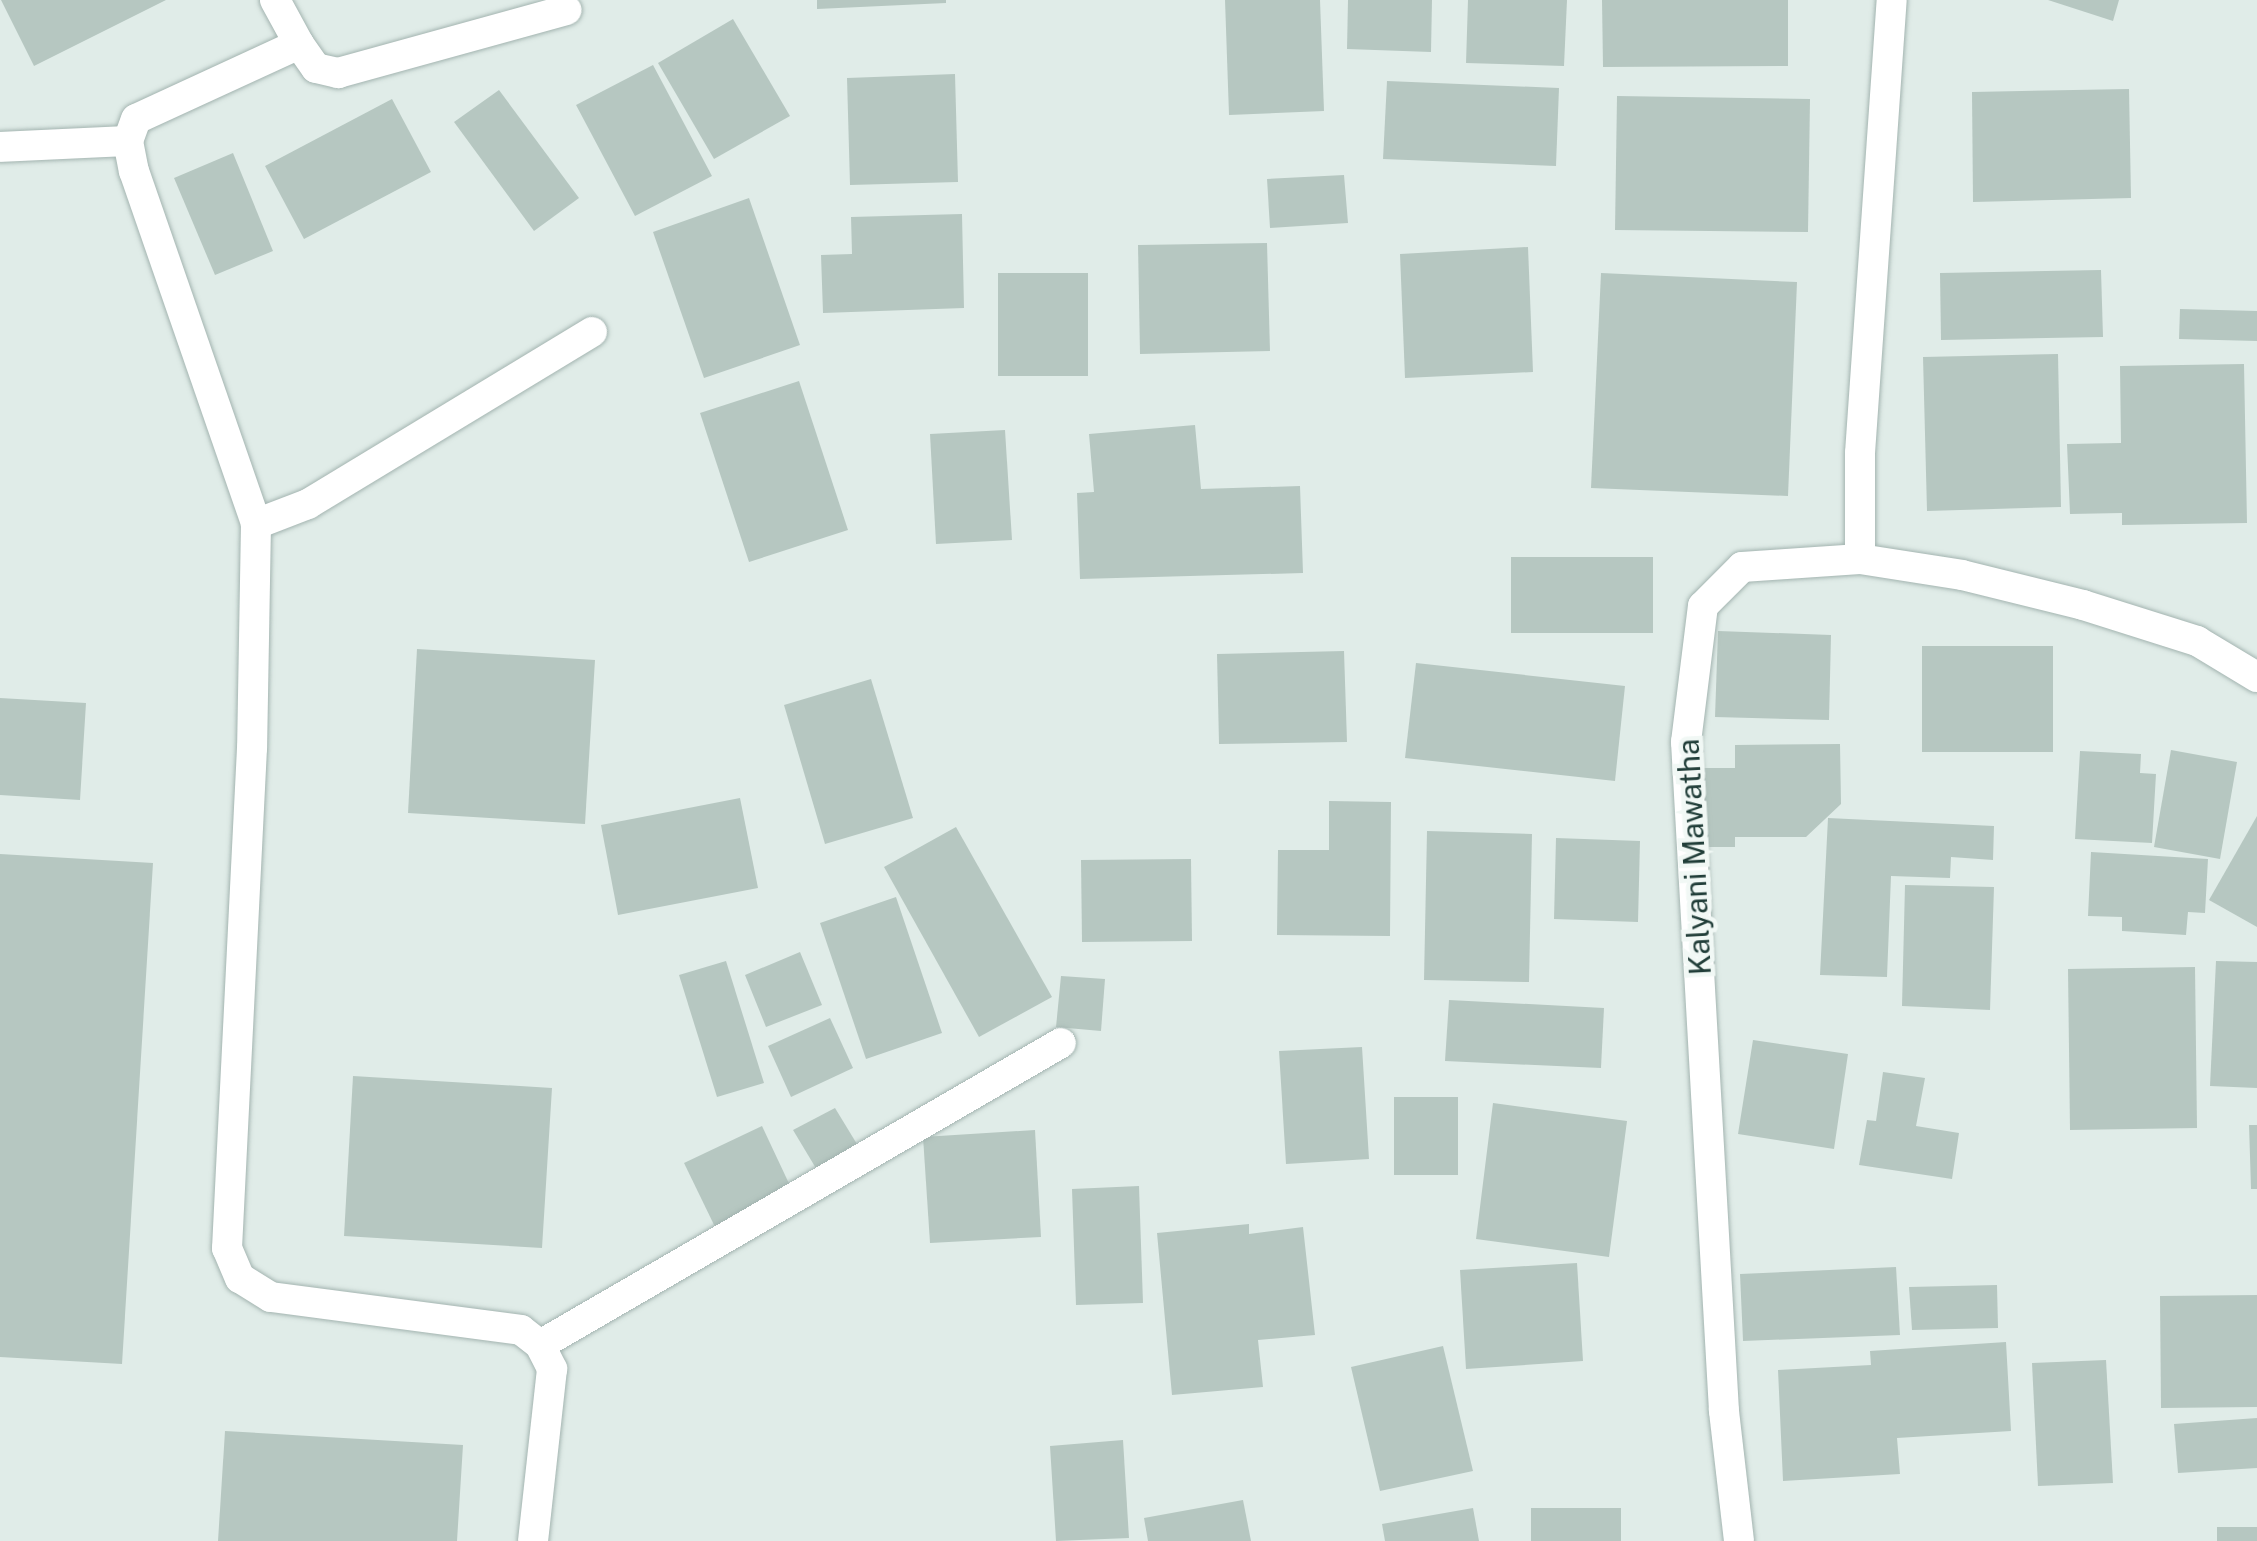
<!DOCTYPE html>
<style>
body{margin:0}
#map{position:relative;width:2257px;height:1541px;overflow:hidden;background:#e0ece8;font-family:"Public Sans",sans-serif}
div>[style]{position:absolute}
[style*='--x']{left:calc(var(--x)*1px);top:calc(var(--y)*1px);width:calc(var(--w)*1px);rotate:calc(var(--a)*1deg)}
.building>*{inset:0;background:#b6c7c1}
.roads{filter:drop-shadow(0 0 2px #a3b4b0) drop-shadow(0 0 2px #a3b4b0)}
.minor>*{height:30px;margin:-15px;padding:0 15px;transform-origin:15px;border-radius:15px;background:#fff}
span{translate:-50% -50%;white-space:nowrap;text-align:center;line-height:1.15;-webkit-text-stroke:9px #f1f8f5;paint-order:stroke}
.street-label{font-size:30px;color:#203d38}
</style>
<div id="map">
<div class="building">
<div style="clip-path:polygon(1px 0,166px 0,34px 66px)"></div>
<div style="clip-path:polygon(817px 0,946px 0,946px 3px,817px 9px)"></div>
<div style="clip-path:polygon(1225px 0,1320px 0,1324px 111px,1229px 115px)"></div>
<div style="clip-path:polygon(1348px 0,1432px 0,1431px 52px,1347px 49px)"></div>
<div style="clip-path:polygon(1468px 0,1567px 0,1564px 66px,1466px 63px)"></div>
<div style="clip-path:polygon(1602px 0,1788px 0,1788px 66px,1603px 67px)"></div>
<div style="clip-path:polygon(2048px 0,2119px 0,2113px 21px)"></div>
<div style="clip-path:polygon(733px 19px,790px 116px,714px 159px,658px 63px)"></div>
<div style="clip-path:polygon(653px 65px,712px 176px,635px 216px,576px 105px)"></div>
<div style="clip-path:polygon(955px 74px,958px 182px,850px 185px,847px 78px)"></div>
<div style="clip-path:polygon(1387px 81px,1559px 88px,1556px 166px,1383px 159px)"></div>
<div style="clip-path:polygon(2129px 89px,2131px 198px,1973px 202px,1972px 92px)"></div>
<div style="clip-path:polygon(499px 90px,579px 198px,534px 231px,454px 122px)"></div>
<div style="clip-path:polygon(1617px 96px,1810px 99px,1808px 232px,1615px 230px)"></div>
<div style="clip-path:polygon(392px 99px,431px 172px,304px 239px,265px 166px)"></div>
<div style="clip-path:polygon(233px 153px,273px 251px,215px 275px,174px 178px)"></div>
<div style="clip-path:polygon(1344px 175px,1348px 223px,1270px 228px,1267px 179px)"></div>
<div style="clip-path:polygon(749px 198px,800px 345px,704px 378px,653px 232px)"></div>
<div style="clip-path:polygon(962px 214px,964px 308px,823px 313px,821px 255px,852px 254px,851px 217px)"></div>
<div style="clip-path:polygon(1267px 243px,1270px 351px,1140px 354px,1138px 245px)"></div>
<div style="clip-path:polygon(1528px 247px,1533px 372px,1405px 378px,1400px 254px)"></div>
<div style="clip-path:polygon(2101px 270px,2103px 337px,1941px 340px,1940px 273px)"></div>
<div style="clip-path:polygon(998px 273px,1088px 273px,1088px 376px,998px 376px)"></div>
<div style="clip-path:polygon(1601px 273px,1797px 282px,1788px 496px,1591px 488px)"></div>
<div style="clip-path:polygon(2180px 309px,2257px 311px,2257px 341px,2179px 339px)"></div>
<div style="clip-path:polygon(2058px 354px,2061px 507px,1927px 511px,1923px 357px)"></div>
<div style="clip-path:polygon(2244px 364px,2247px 523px,2122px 525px,2122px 513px,2070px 514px,2067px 444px,2121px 443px,2120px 366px)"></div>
<div style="clip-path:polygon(799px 381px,848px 530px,749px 562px,700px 413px)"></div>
<div style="clip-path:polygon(1195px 425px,1201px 489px,1300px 486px,1303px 573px,1080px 579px,1077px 493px,1094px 492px,1089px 434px)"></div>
<div style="clip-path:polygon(1005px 430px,1012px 540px,936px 544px,930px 434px)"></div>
<div style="clip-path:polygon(1511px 557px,1653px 557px,1653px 633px,1511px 633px)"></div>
<div style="clip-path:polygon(1718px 631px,1831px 635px,1829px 720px,1715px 717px)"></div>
<div style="clip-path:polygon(1922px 646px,2053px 646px,2053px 752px,1922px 752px)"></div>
<div style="clip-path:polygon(417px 649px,595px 660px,585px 824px,408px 813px)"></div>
<div style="clip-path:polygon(1344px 651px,1347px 742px,1219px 744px,1217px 654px)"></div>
<div style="clip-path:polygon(1416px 663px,1625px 686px,1615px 781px,1405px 758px)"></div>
<div style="clip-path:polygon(871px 679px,913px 818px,825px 844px,784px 705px)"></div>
<div style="clip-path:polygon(0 698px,86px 703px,80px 800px,0 795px)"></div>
<div style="clip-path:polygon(1840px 744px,1841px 804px,1806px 837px,1735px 837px,1735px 847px,1701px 847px,1701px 768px,1735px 768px,1735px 745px)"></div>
<div style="clip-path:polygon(2171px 750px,2237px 762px,2220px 859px,2154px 847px)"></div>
<div style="clip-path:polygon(2080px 751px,2141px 754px,2140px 773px,2156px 774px,2152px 843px,2075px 839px)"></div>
<div style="clip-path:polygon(740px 798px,758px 888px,618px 915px,601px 825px)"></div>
<div style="clip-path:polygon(1329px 801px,1391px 802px,1390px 936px,1277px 935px,1278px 850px,1329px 850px)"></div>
<div style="clip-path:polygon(2257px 816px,2257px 927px,2209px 900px)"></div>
<div style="clip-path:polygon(1828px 818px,1994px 826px,1993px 860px,1951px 857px,1950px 878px,1891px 876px,1887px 977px,1820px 975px)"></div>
<div style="clip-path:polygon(956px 827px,1052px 997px,979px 1037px,884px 867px)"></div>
<div style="clip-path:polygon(1427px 831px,1532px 834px,1529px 982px,1424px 980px)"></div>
<div style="clip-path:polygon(1556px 838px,1640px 841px,1638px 922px,1554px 919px)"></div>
<div style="clip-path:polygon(2091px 852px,2208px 859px,2205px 913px,2188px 912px,2186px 935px,2122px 931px,2122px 917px,2088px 916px)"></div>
<div style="clip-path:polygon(0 854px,153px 863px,122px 1364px,0 1357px)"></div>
<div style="clip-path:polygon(1191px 859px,1192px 941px,1082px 942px,1081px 860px)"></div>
<div style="clip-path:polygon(1905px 885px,1994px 887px,1990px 1010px,1902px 1006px)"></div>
<div style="clip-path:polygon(896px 897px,942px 1033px,866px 1059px,820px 923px)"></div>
<div style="clip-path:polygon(800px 952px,822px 1005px,766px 1027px,745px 975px)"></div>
<div style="clip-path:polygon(726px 961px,764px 1083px,717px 1097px,679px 975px)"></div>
<div style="clip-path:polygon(2216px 961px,2257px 962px,2257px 1088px,2210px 1086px)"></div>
<div style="clip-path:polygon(2195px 967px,2197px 1128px,2070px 1130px,2068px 969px)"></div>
<div style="clip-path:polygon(1061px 976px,1105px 979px,1101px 1031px,1056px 1027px)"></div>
<div style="clip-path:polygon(1449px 1000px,1604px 1008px,1601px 1068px,1445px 1061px)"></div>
<div style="clip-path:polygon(830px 1018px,853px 1068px,791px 1097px,768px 1046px)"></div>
<div style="clip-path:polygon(1753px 1040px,1848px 1054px,1834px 1149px,1738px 1134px)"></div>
<div style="clip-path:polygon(1362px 1047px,1369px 1159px,1286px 1164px,1279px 1051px)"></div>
<div style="clip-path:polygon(1883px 1072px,1925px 1078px,1916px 1126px,1959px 1133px,1952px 1179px,1859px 1165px,1867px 1120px,1876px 1121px)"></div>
<div style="clip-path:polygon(353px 1076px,552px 1088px,542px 1248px,344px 1236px)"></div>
<div style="clip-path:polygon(1394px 1097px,1458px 1097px,1458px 1175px,1394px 1175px)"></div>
<div style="clip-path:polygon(1493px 1103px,1627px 1121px,1609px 1257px,1476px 1239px)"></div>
<div style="clip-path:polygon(835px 1108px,860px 1149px,820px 1175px,793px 1130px)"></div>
<div style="clip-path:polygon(2249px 1125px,2257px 1125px,2257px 1189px,2251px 1189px)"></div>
<div style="clip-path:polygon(762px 1126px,793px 1192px,716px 1229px,684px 1163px)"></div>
<div style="clip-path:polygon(1035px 1130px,1041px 1237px,930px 1243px,923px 1137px)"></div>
<div style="clip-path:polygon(1139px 1186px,1143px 1303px,1076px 1305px,1072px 1189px)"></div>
<div style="clip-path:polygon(1249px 1224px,1249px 1234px,1303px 1227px,1315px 1335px,1258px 1340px,1263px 1387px,1172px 1395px,1157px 1233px)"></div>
<div style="clip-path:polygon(1577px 1263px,1583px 1361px,1466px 1369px,1460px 1270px)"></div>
<div style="clip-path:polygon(1896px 1267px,1900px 1335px,1743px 1341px,1740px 1274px)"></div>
<div style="clip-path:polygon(1997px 1285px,1998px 1328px,1912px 1330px,1909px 1287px)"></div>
<div style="clip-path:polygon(2257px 1295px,2257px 1407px,2161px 1408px,2160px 1296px)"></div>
<div style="clip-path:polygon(2006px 1342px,2011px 1431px,1897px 1438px,1900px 1474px,1783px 1481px,1778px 1370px,1871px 1365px,1870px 1351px)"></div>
<div style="clip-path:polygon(1443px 1346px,1473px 1471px,1380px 1491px,1351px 1367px)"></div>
<div style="clip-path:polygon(2106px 1360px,2113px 1483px,2038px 1486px,2032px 1363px)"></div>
<div style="clip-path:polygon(2257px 1418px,2257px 1468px,2178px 1473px,2174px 1424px)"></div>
<div style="clip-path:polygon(225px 1431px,463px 1445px,457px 1541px,218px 1541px)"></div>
<div style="clip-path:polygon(1123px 1440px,1129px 1538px,1056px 1541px,1050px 1446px)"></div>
<div style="clip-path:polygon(1243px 1500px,1251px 1541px,1148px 1541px,1144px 1518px)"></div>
<div style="clip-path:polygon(1473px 1508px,1479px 1541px,1385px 1541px,1382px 1524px)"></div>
<div style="clip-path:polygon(1531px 1508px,1621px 1508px,1621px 1541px,1531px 1541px)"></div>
<div style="clip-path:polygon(2217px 1527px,2257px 1527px,2257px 1541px,2217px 1541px)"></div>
</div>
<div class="roads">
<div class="minor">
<div style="--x:275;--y:0;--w:50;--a:61.4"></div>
<div style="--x:299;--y:44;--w:179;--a:155.3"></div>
<div style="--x:136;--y:119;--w:23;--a:110"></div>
<div style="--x:128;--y:141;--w:31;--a:79"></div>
<div style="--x:134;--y:171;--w:373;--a:70.9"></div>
<div style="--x:256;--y:524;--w:224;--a:91"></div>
<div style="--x:252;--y:748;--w:501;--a:92.86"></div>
<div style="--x:227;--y:1248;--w:33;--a:67"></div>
<div style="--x:240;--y:1278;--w:36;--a:32"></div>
<div style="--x:271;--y:1297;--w:252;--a:7.5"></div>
<div style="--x:521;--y:1330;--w:24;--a:38"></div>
<div style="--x:540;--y:1345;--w:27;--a:63"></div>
<div style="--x:552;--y:1369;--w:173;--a:96.3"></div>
<div style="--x:299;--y:44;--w:29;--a:55"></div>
<div style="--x:316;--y:68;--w:23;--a:13"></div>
<div style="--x:338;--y:73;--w:237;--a:-15.4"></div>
<div style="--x:0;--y:147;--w:128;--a:-2.7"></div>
<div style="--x:256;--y:524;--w:56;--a:-21"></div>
<div style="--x:308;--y:504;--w:332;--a:-31.2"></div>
<div style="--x:1860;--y:559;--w:103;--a:8.9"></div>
<div style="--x:1962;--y:575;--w:125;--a:13.9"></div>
<div style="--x:2083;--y:605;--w:120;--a:17.5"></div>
<div style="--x:2197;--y:641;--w:70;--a:31"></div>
<div style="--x:540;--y:1345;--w:602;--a:-30.1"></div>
<div style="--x:1739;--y:1541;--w:131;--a:-96.6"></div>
<div style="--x:1724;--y:1411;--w:670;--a:-93.25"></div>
<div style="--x:1686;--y:742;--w:137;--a:-82.9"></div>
<div style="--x:1703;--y:606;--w:55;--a:-45"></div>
<div style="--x:1742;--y:567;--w:118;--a:-3.9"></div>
<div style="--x:1860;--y:559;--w:106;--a:-90"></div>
<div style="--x:1860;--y:453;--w:454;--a:-86"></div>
</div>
</div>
<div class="street-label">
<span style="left:1694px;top:857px;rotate:-93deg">Kalyani Mawatha</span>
</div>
</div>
